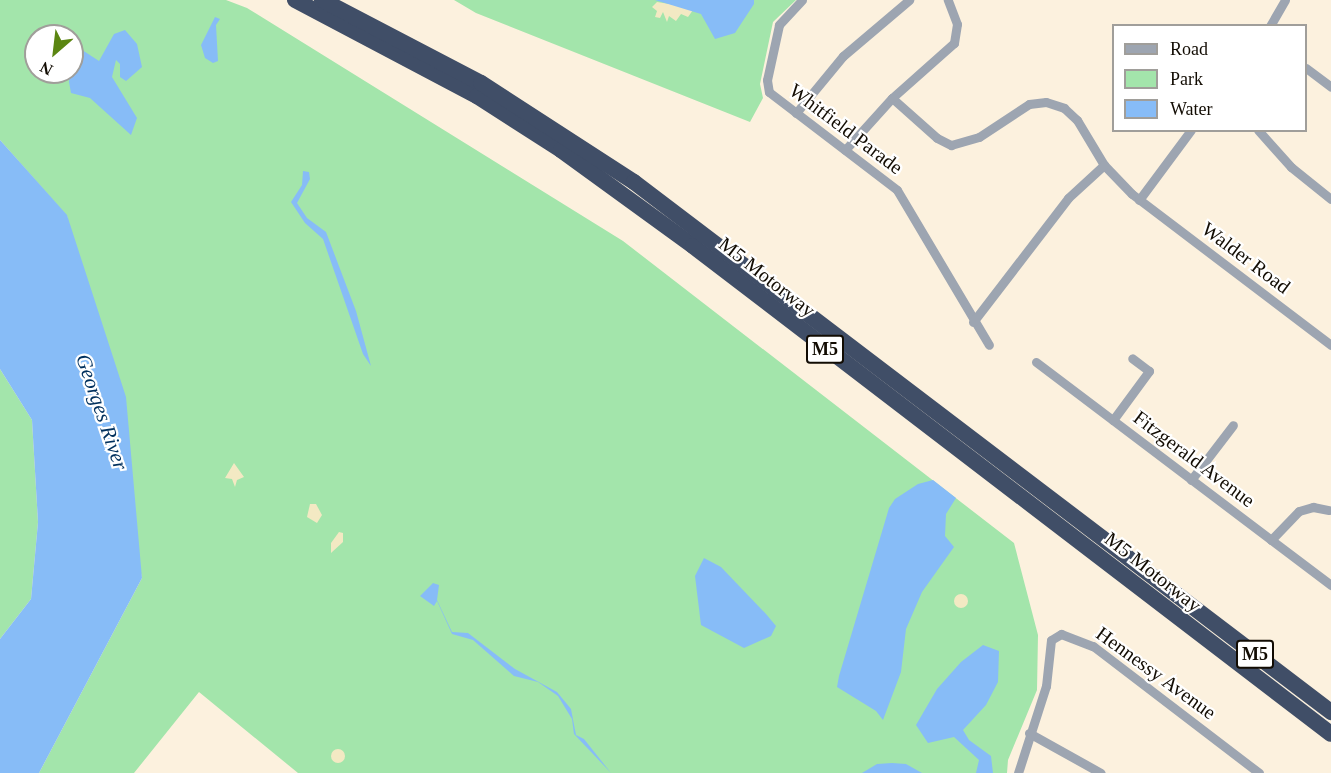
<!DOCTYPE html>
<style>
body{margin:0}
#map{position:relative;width:1331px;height:773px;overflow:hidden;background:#fcf1de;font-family:Georgia,serif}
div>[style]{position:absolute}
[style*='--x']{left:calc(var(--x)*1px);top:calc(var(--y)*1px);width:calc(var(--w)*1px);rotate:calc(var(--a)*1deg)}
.green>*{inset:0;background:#a3e5ab}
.sand>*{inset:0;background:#f3e9c3}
.round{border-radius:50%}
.water>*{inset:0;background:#87bcf7}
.street>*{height:9px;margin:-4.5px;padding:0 4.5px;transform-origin:4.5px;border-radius:4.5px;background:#9da5b1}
.highway>*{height:16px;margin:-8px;padding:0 8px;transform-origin:8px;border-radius:8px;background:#404e67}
span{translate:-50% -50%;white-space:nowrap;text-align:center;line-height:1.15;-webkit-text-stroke:4.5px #fff;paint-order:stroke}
.shield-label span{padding:2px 4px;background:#fff;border:2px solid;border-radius:4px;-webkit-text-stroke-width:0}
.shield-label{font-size:18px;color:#120c03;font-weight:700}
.street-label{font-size:20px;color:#120c03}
.water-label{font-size:21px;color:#00305d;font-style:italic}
.legend{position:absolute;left:1112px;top:24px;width:195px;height:108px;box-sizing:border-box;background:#fff;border:2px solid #a09e9a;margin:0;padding:8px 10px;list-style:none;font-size:18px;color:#120c03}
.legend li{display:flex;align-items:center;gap:12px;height:30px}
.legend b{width:30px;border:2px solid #a09e9a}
.north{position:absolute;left:24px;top:24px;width:60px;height:60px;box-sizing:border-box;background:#fff;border:2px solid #a09e9a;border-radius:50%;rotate:208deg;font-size:16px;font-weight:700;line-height:24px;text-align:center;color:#120c03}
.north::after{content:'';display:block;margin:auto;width:21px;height:27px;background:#5b8612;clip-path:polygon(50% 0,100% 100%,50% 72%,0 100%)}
</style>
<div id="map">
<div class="green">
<div style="clip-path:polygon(evenodd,0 0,226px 0,247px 8px,623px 241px,1014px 543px,1038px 635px,1037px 690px,1008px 760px,1007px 773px,298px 773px,199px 692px,134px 773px,39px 773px,142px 578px,67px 216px,0 140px,0 0,36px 36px,72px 36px,72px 72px,36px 72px,36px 36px)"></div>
<div style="clip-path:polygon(454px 0,796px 0,773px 22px,760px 84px,763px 98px,750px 122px,476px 13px)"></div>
<div style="clip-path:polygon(0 369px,32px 420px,38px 522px,31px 599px,0 639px)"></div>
</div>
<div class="sand">
<div style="clip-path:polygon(657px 2px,682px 6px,693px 10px,688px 17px,681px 14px,676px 21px,669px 16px,667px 22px,663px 12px,660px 18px,655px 17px,657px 11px,652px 7px)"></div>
<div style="clip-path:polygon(234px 463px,244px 477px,237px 480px,235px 487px,232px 479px,225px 478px)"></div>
<div style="clip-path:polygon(310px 504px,316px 504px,322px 515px,317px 523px,307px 517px)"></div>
<div style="clip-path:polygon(339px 532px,343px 533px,343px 542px,331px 553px,331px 543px)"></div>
<div class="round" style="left:954px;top:594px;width:14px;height:14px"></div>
<div class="round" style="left:331px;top:749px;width:14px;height:14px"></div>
</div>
<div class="water">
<div style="clip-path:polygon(655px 0,754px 0,754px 4px,735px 33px,715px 39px,701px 14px)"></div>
<div style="clip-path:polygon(215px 17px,220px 19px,216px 25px,218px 61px,213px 63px,205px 58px,201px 45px)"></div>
<div style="clip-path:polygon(125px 30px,137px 44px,142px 67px,126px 81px,120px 77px,120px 64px,116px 60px,112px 77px,137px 118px,131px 135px,90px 98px,71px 93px,69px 82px,72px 48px,76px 46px,99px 61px,114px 34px)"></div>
<div style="clip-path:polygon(0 140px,67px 215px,126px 397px,142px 578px,39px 773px,0 773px,0 639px,31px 599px,38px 522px,32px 420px,0 369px)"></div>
<div style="clip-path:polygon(303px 171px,309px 172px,310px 179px,297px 203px,307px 218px,326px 232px,356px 311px,371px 366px,363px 354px,323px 239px,305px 223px,291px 202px,302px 185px)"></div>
<div style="clip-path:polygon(933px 480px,956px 498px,946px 514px,945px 536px,954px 547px,922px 592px,906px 629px,901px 672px,883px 720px,876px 711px,837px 687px,839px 676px,889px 508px,895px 499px,918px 484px)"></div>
<div style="clip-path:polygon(704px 558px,721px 567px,766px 614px,776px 626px,771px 636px,744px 648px,701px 625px,695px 576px)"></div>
<div style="clip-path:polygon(433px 583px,439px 585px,437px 600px,452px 632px,468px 633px,515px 669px,557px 692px,571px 709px,576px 735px,584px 739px,611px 773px,574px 734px,572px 719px,558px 696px,538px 682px,514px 676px,473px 640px,452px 634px,437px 601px,434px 606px,420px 596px)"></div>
<div style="clip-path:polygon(983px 645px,999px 651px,998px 682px,986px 705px,963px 730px,969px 740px,991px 756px,993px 773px,976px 773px,979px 760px,954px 737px,928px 743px,916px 725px,937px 689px,961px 662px)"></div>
<div style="clip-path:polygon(892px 763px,906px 764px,922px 773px,862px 773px,877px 764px)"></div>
</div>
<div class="street">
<div style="--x:802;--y:0;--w:34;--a:133"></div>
<div style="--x:779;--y:25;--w:56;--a:102.3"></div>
<div style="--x:767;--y:80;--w:12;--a:81"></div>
<div style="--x:769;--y:92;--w:161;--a:37.4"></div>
<div style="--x:897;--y:190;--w:180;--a:59.3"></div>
<div style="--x:1270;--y:26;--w:30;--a:-60"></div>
<div style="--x:1306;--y:68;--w:31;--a:37"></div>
<div style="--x:892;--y:98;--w:60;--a:41.6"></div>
<div style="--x:937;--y:138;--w:16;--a:27"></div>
<div style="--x:951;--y:145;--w:29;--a:-16"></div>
<div style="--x:979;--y:137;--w:60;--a:-33.4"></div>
<div style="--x:1029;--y:104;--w:17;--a:-7"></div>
<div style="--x:1046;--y:102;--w:19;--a:18"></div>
<div style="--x:1064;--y:108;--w:18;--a:43"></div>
<div style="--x:1077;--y:120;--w:52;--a:59"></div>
<div style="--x:1104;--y:165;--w:40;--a:46"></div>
<div style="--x:1132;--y:194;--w:250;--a:37.2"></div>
<div style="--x:796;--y:113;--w:74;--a:-50.5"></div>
<div style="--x:843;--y:56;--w:87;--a:-40.3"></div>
<div style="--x:1258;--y:130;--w:50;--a:48.3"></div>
<div style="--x:1291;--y:167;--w:51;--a:38.7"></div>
<div style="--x:845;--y:150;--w:70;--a:-47.9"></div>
<div style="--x:892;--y:98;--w:83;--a:-41.6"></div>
<div style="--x:954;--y:43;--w:19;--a:-81"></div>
<div style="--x:957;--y:24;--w:26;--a:-111"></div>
<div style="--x:1139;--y:200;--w:87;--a:-53.4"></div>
<div style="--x:973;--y:322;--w:156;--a:-52.5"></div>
<div style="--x:1068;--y:198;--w:49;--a:-42.5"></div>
<div style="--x:1036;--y:362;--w:370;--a:37.1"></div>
<div style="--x:1113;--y:420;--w:61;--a:-53.7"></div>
<div style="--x:1149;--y:371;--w:21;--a:-143"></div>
<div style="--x:1191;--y:480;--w:69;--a:-52.6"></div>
<div style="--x:1271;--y:540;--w:40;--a:-46"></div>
<div style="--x:1299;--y:511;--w:15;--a:-16"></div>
<div style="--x:1313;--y:507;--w:16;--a:11"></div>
<div style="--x:1029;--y:733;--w:82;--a:29.1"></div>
<div style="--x:1018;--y:773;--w:91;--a:-72.2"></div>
<div style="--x:1046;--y:686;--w:46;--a:-83.8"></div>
<div style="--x:1051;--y:640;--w:12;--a:-31"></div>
<div style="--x:1061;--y:634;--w:34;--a:21"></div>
<div style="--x:1093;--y:646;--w:209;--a:37.4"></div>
</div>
<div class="highway">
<div style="--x:295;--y:0;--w:206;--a:27.8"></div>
<div style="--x:477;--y:96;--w:100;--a:32.7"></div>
<div style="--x:561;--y:150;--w:163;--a:36"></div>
<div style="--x:693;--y:246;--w:803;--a:37.41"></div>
<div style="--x:322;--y:0;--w:179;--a:27.6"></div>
<div style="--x:481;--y:83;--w:182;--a:32.9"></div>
<div style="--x:634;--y:182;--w:876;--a:37.25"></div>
</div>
<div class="shield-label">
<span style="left:825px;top:349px">M5</span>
<span style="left:1255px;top:654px">M5</span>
</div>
<div class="street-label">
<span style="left:846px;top:129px;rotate:37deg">Whitfield Parade</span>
<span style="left:1246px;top:258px;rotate:37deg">Walder Road</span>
<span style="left:767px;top:277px;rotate:38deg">M5 Motorway</span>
<span style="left:1194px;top:459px;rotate:37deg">Fitzgerald Avenue</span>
<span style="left:1153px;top:572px;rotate:38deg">M5 Motorway</span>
<span style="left:1156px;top:673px;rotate:36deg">Hennessy Avenue</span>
</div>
<div class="water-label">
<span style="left:102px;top:412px;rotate:71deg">Georges River</span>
</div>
<ul class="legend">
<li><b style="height:8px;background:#9da5b1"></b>Road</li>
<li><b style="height:16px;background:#a3e5ab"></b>Park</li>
<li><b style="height:16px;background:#87bcf7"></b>Water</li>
</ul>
<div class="north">N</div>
</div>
